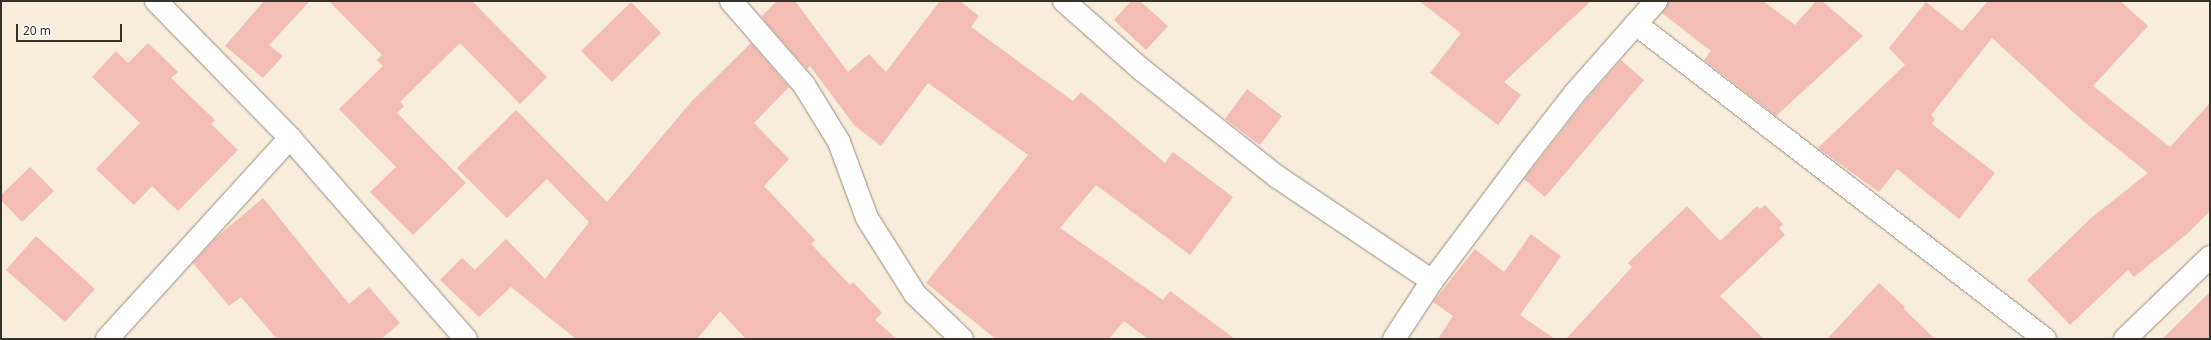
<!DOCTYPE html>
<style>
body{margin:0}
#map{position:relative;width:2211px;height:340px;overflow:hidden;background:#f8ecdc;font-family:"Noto Sans",sans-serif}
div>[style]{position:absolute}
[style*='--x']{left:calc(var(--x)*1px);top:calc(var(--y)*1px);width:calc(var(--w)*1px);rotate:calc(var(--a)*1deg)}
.building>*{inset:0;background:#f3bcb5}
.roads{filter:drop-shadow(0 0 1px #988e7f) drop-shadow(0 0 1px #988e7f)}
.minor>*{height:22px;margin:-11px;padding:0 11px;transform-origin:11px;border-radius:11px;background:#fff}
span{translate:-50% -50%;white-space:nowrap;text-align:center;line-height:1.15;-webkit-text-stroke:3px #fff;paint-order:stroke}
.frame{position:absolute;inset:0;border:2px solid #35312b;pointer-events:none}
.scale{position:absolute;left:16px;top:24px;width:106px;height:18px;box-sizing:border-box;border:2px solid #35312b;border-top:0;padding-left:5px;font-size:12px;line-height:14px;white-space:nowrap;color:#35312b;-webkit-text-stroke:3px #fff;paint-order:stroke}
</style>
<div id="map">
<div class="building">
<div style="clip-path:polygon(264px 1px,310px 1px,269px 45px,283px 56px,263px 78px,225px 46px)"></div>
<div style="clip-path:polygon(329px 1px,472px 1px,547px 77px,520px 104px,460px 43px,400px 102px,404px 106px,397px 113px,466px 183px,413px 235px,370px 192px,396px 167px,339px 109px,383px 66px,377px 60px,382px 55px)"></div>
<div style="clip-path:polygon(777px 1px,795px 1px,848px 72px,869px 54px,886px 72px,940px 1px,960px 1px,979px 16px,971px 27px,1073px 101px,1081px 92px,1165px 163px,1173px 152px,1233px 197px,1190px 255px,1096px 185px,1060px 228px,1163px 300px,1170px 291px,1235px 339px,1148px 339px,1124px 321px,1109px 339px,996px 339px,926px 283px,1028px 155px,928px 83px,881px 146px,855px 126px,810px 66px,807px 69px,768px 25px,762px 16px)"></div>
<div style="clip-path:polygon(1131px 1px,1140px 1px,1168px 26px,1146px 50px,1114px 20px)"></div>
<div style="clip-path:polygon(1419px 1px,1591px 1px,1504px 82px,1521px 95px,1498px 125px,1430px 73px,1461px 33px)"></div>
<div style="clip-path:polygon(1668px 1px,1763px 1px,1795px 25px,1816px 1px,1822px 1px,1863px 36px,1776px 116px,1704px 60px,1711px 51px,1662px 13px)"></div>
<div style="clip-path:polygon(1988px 1px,2120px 1px,2148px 26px,2093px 86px,2170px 147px,2210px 103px,2210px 211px,2187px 234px,2134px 277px,2128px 270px,2070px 325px,2027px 280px,2091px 218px,2148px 173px,2083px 121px,1992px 38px,1931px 115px,1935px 119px,1932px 124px,1995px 173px,1959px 219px,1897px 169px,1879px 192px,1818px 148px,1905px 65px,1889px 48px,1926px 2px,1962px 31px)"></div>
<div style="clip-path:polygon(631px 2px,661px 33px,612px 82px,581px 51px)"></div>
<div style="clip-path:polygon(148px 43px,178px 72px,171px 78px,215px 120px,211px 124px,238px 150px,178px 211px,152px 186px,134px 205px,96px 169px,140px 123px,92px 77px,116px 51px,128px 63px)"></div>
<div style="clip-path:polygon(751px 43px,789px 87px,754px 123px,789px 159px,764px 186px,815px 240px,811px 244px,850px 285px,853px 282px,882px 313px,875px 320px,897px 339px,746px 339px,720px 311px,697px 339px,576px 339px,511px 287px,479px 317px,440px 280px,462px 258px,475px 270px,506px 239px,545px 279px,589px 222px,547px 179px,507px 218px,457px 168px,516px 110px,607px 202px,691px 102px)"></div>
<div style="clip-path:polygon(1621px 60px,1644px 80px,1545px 197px,1524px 179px,1585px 101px)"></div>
<div style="clip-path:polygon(1247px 89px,1282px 116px,1260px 145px,1225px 119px)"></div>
<div style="clip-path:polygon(30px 167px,54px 191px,22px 222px,1px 200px,1px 195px)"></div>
<div style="clip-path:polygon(263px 198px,349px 304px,369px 287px,400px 323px,381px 339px,277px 339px,241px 297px,229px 306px,193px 263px,218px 236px)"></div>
<div style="clip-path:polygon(1765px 205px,1783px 224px,1779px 228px,1785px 235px,1720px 296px,1764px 339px,1566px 339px,1632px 267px,1628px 263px,1687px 206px,1720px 241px,1757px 206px,1760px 209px)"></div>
<div style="clip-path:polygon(1531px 234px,1561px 256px,1520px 315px,1555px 339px,1438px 339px,1453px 316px,1433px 302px,1475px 249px,1504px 272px)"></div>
<div style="clip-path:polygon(36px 236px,95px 289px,65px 322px,6px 270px)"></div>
<div style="clip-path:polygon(1879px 283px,1905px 307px,1904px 309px,1935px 339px,1827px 339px)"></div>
<div style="clip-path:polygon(2210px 292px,2210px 339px,2162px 339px)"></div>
</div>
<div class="roads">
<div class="minor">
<div style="--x:156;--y:1;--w:192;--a:45.6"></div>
<div style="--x:290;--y:138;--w:267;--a:48.8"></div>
<div style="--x:731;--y:1;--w:111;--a:49"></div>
<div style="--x:804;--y:85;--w:67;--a:58.4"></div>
<div style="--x:839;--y:142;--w:81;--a:69.8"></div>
<div style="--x:867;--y:218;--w:90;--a:57.7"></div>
<div style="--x:915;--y:294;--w:65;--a:43.8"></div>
<div style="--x:1064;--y:1;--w:104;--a:41.5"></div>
<div style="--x:1142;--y:70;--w:171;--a:38.3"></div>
<div style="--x:1276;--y:176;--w:188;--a:33.9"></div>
<div style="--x:1636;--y:24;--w:516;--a:37.6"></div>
<div style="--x:107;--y:339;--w:272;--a:-47.7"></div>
<div style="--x:1394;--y:339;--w:69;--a:-56.8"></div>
<div style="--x:1432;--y:281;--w:150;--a:-53.1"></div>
<div style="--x:1522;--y:161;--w:86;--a:-52.1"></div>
<div style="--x:1575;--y:93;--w:123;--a:-48.6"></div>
<div style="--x:2125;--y:339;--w:118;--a:-44"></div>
</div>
</div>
<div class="frame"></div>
<div class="scale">20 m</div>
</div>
